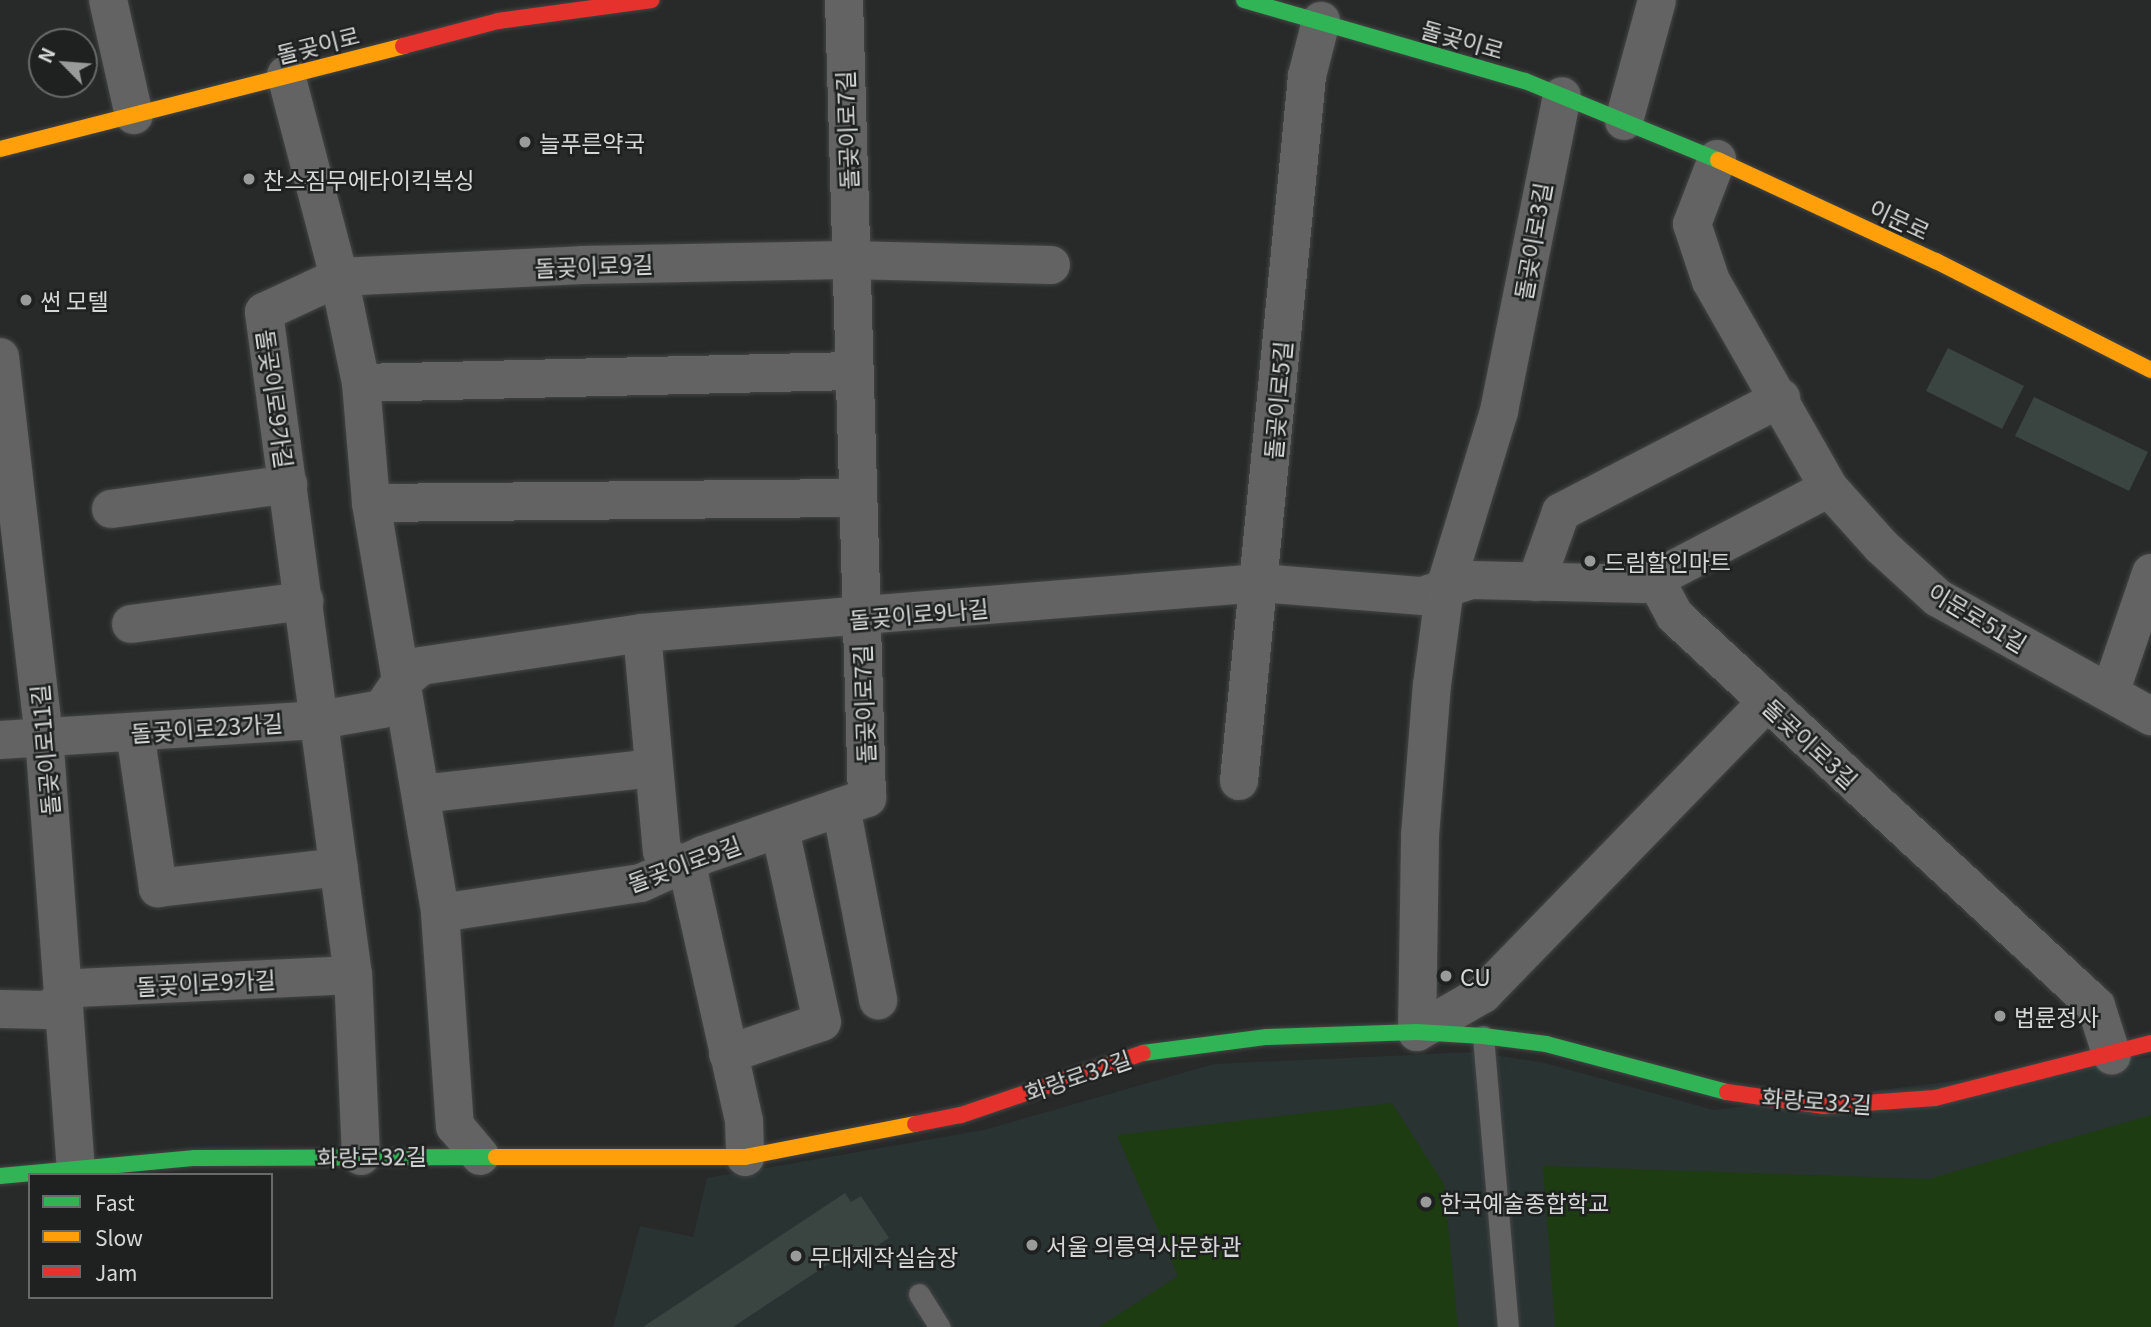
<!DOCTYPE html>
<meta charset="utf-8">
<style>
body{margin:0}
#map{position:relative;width:2151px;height:1327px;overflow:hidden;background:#282929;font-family:Georgia,"Noto Sans KR",serif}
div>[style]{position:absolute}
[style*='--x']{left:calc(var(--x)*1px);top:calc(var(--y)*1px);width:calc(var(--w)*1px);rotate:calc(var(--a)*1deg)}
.built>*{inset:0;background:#293332}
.green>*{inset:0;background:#1e3c11}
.building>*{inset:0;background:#3a4542}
.roads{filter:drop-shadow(0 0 2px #444545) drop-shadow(0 0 2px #444545)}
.lane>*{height:21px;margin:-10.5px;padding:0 10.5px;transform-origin:10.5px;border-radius:10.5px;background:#636363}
.street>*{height:38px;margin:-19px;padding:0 19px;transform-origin:19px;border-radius:19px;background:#636363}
.fast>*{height:16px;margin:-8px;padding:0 8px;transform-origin:8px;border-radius:8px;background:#30b455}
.slow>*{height:16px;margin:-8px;padding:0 8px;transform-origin:8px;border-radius:8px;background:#ff9f0a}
.jam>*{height:16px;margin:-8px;padding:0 8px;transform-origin:8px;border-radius:8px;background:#e5322d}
.dots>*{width:19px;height:19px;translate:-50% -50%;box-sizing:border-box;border:4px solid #1e2120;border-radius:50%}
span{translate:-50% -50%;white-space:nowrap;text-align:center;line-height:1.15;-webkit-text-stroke:5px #1e2120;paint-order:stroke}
.street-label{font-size:23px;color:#d6d8d8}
.poi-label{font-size:23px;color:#d6d8d8}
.left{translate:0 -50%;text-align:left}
.legend{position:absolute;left:28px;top:1173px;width:245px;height:126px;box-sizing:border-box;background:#1e2120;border:2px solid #686a6a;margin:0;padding:9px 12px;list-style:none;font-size:21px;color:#d6d8d8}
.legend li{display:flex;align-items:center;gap:14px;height:35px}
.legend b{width:35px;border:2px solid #686a6a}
.north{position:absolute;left:28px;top:28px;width:70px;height:70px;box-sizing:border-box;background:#1e2120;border:2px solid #686a6a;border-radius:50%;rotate:295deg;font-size:19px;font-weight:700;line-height:28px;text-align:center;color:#d6d8d8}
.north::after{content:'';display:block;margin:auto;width:24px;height:32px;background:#999b9b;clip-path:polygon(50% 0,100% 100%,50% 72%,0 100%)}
</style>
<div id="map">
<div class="built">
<div style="clip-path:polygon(1474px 1052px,1545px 1063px,1714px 1110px,2151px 1057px,2151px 1327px,613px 1327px,640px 1226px,693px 1237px,707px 1178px,984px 1130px,1214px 1064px)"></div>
</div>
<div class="green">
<div style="clip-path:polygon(1392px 1103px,1444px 1184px,1458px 1327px,1099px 1327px,1178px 1276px,1117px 1135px)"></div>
<div style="clip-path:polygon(2151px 1115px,2151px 1327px,1555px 1327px,1543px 1166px,1929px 1179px)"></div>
</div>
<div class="building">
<div style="clip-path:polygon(1948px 348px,2024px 386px,2002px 429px,1926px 391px)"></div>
<div style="clip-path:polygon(2034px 397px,2148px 452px,2129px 491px,2015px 436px)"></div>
<div style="clip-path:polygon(845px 1193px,851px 1202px,861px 1196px,889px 1238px,854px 1261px,848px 1251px,733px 1327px,643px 1327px)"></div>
</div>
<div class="roads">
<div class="lane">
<div style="--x:1483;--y:1036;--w:292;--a:85.1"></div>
<div style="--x:919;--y:1294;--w:39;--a:58"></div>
</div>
<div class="street">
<div style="--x:108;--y:0;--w:118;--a:77.3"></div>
<div style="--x:286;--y:75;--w:209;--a:75.3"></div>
<div style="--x:339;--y:277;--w:108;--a:78.3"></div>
<div style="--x:361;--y:383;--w:120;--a:85.2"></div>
<div style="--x:371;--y:503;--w:416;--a:80.4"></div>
<div style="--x:440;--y:913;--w:214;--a:86"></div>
<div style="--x:455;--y:1126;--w:39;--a:50"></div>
<div style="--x:1624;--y:121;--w:125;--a:-74.7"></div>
<div style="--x:1717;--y:159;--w:70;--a:111"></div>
<div style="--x:1692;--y:224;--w:60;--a:71.6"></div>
<div style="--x:1711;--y:281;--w:238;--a:60.3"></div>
<div style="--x:1829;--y:488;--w:78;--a:48.1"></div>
<div style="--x:1881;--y:546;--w:77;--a:42.4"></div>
<div style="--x:1938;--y:598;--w:244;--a:29"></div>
<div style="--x:0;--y:357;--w:381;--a:83.4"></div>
<div style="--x:44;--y:735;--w:435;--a:85.8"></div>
<div style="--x:361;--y:383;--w:491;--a:-1.4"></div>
<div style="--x:371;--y:503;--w:485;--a:-0.6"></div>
<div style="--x:111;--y:509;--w:179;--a:-8"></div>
<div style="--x:1655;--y:579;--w:196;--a:-27.6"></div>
<div style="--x:1536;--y:582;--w:74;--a:-70.3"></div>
<div style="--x:1561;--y:512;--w:248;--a:-27.4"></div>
<div style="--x:131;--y:624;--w:175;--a:-7.6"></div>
<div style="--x:642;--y:633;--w:219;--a:84.8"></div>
<div style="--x:662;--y:851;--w:40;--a:45"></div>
<div style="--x:690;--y:879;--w:248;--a:77.4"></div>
<div style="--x:744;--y:1121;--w:36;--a:88"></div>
<div style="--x:2110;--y:693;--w:127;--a:-71.1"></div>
<div style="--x:135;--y:732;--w:158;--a:81.6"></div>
<div style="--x:158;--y:888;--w:182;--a:-6.6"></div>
<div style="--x:0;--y:740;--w:321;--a:-3.6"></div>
<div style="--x:320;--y:720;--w:63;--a:-10.1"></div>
<div style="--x:382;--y:709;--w:30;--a:-56"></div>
<div style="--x:399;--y:684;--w:28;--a:-39"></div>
<div style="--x:421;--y:666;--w:223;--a:-8.5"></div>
<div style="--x:642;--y:633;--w:620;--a:-4.63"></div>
<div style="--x:1260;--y:583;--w:163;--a:4.6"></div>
<div style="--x:1422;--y:596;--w:52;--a:-18.1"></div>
<div style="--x:1471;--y:580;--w:172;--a:1.3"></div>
<div style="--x:1643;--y:584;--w:13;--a:-23"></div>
<div style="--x:1655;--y:579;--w:42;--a:61.6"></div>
<div style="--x:1675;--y:616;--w:574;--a:42.81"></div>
<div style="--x:2096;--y:1006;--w:52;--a:72.3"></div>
<div style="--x:1239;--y:781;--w:708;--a:-84.49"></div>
<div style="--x:1307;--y:76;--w:57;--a:-75.7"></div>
<div style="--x:421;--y:794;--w:234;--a:-6.4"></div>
<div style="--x:841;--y:807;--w:197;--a:79.1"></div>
<div style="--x:440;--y:913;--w:203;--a:-8.5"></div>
<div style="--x:641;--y:883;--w:68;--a:-24.3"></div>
<div style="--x:703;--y:855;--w:174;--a:-19.2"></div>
<div style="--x:867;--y:798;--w:798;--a:-91.65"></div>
<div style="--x:0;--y:1009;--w:48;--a:1.2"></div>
<div style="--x:48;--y:1010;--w:36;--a:-37"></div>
<div style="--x:77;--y:988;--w:276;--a:-2.7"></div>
<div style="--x:1417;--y:1032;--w:196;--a:-89.1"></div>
<div style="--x:1420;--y:836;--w:151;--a:-85.5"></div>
<div style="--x:1432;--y:685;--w:98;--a:-82.4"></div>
<div style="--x:1445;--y:588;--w:185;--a:-73"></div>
<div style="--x:1499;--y:411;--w:321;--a:-78.7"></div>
<div style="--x:1417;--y:1032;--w:76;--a:-29.9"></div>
<div style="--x:1483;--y:994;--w:407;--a:-45.8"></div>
<div style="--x:728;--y:1054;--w:99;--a:-18.8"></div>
<div style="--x:822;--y:1022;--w:198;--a:-102.3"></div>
<div style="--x:361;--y:1156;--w:181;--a:-92.5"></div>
<div style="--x:353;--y:975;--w:669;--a:-97.65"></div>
<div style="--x:264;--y:312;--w:83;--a:-25"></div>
<div style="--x:339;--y:277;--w:243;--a:-2.8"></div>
<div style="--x:582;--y:265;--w:267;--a:-1.1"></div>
<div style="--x:849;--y:260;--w:202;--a:1.4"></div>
</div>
<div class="fast">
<div style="--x:1244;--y:0;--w:292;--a:16.1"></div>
<div style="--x:1525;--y:81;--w:209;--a:22.3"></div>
<div style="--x:1143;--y:1053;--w:125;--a:-7.4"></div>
<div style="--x:1267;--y:1037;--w:150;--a:-1.9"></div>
<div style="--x:1417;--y:1032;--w:66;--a:3.5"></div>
<div style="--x:1483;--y:1036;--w:64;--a:7.2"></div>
<div style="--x:1546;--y:1044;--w:187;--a:14.9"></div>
<div style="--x:0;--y:1176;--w:196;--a:-5.3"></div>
<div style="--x:195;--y:1158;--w:301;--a:-0.2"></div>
</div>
<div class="slow">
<div style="--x:0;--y:149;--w:416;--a:-14.3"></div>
<div style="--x:1718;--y:160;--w:240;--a:24.9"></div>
<div style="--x:1936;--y:261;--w:241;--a:26.9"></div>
<div style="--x:496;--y:1157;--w:249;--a:0"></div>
<div style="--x:745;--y:1157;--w:173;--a:-11"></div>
</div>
<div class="jam">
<div style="--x:403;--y:46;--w:98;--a:-14.7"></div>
<div style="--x:498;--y:21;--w:155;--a:-7.8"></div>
<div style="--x:1727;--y:1092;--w:98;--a:8.2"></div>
<div style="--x:1824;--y:1106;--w:111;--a:-4.1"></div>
<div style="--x:1935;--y:1098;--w:223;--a:-14.3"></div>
<div style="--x:915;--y:1124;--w:47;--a:-11.1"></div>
<div style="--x:961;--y:1115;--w:192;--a:-18.8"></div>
</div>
</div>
<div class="dots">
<div style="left:525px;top:142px;background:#999b9b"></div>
<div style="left:249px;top:179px;background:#999b9b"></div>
<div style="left:26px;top:300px;background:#999b9b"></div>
<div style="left:1590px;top:561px;background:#999b9b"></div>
<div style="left:1446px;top:976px;background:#999b9b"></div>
<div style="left:2000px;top:1016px;background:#999b9b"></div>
<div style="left:1426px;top:1202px;background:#999b9b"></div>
<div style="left:1032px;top:1245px;background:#999b9b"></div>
<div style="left:796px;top:1256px;background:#999b9b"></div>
</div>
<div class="street-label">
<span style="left:1463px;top:39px;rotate:16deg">돌곶이로</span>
<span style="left:318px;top:44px;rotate:-14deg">돌곶이로</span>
<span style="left:846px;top:130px;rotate:-92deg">돌곶이로7길</span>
<span style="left:1900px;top:219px;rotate:25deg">이문로</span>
<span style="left:1532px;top:241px;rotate:-80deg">돌곶이로3길</span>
<span style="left:594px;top:265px;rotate:-2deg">돌곶이로9길</span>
<span style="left:276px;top:399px;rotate:82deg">돌곶이로9가길</span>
<span style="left:1277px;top:400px;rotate:-85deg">돌곶이로5길</span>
<span style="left:919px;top:613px;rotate:-5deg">돌곶이로9나길</span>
<span style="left:1978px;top:617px;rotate:31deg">이문로51길</span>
<span style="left:863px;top:704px;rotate:-92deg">돌곶이로7길</span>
<span style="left:207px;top:727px;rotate:-4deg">돌곶이로23가길</span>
<span style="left:1811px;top:743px;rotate:43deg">돌곶이로3길</span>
<span style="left:44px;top:750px;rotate:-95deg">돌곶이로11길</span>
<span style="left:684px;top:863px;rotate:-20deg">돌곶이로9길</span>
<span style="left:206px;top:982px;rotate:-3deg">돌곶이로9가길</span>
<span style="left:1078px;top:1075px;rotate:-19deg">화랑로32길</span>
<span style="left:1817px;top:1100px;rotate:4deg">화랑로32길</span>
<span style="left:372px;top:1156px;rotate:-1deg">화랑로32길</span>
</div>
<div class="poi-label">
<span class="left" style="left:539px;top:142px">늘푸른약국</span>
<span class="left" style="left:263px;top:179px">찬스짐무에타이킥복싱</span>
<span class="left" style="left:40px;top:300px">썬 모텔</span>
<span class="left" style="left:1604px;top:561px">드림할인마트</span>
<span class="left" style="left:1460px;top:976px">CU</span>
<span class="left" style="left:2014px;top:1016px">법륜정사</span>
<span class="left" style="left:1440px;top:1202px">한국예술종합학교</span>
<span class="left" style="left:1046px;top:1245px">서울 의릉역사문화관</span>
<span class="left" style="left:810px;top:1256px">무대제작실습장</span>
</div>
<ul class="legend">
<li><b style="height:9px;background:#30b455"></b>Fast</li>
<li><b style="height:9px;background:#ff9f0a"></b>Slow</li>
<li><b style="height:9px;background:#e5322d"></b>Jam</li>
</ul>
<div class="north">N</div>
</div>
